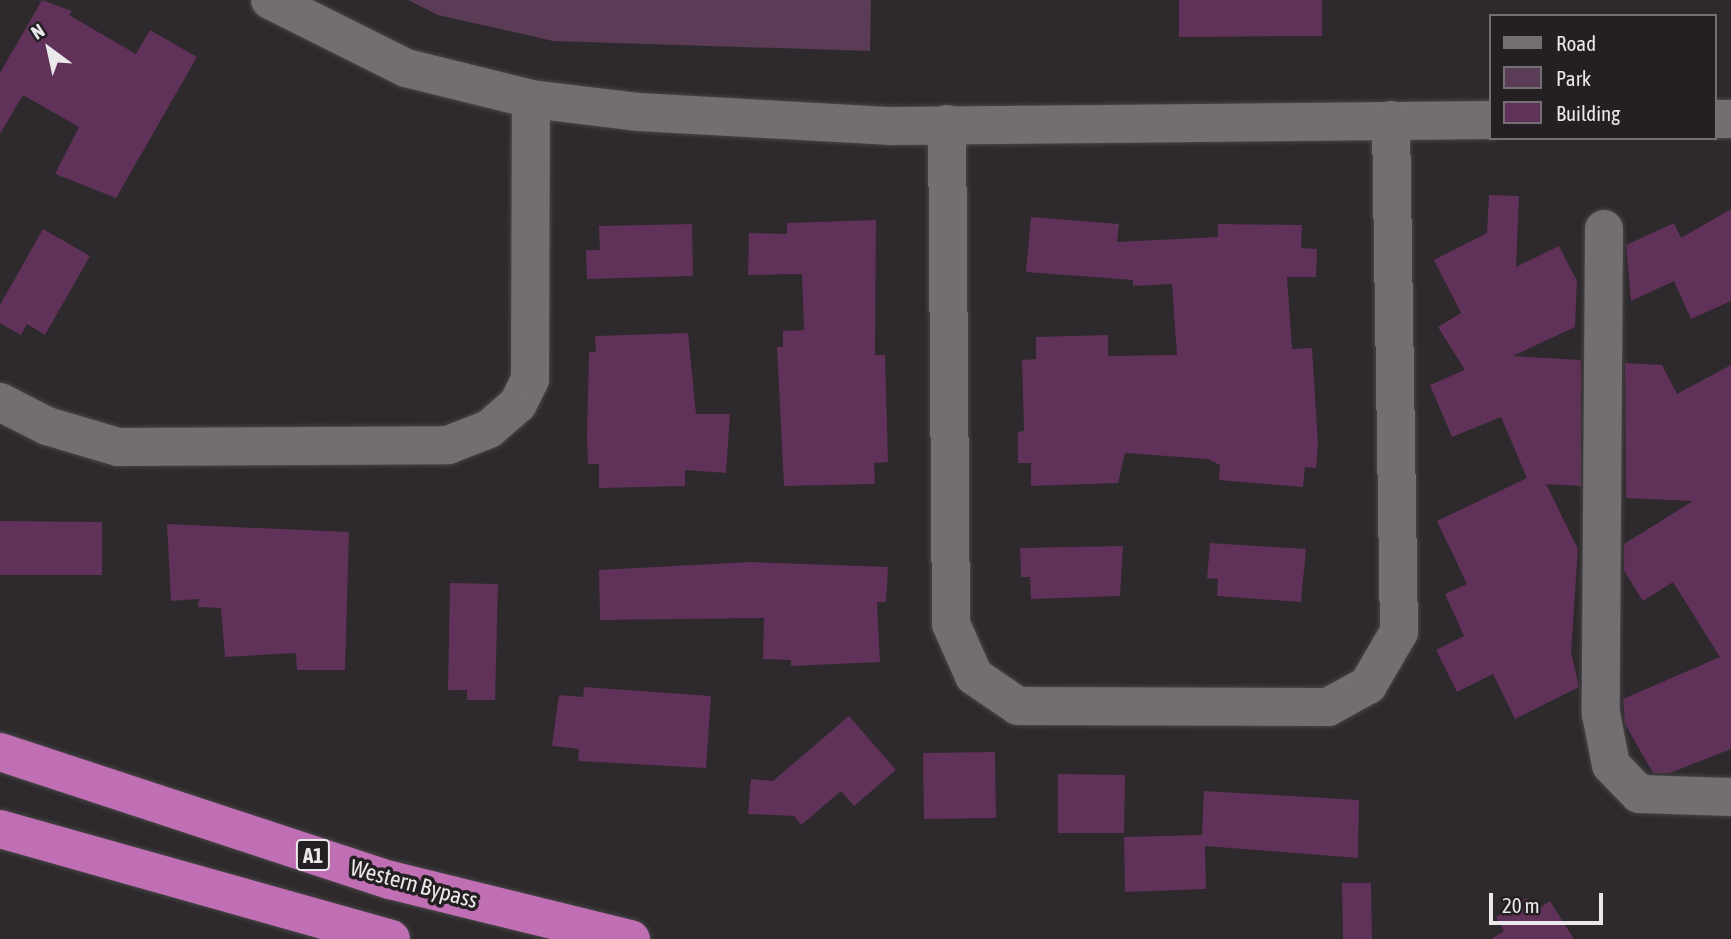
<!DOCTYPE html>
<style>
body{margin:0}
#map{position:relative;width:1731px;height:939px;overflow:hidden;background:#2d292c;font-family:"Asap Condensed",sans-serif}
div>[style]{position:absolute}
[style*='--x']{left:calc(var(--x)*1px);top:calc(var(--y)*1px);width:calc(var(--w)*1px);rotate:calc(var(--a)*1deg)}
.green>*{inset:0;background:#5b3c56}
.building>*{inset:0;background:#603159}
.roads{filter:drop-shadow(0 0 2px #484547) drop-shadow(0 0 2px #484547)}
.minor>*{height:38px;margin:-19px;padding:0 19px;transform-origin:19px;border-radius:19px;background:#736e72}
.highway>*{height:38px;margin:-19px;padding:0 19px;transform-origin:19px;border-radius:19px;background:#c16fb4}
span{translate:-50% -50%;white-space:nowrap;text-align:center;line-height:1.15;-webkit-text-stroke:7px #231f22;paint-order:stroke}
.shield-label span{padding:2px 5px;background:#231f22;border:2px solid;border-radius:5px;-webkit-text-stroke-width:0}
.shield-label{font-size:21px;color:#eae8ea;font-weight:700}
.street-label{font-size:23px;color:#eae8ea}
.legend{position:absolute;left:1489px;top:14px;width:228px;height:126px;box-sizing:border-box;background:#231f22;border:2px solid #736f72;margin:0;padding:9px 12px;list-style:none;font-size:21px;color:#eae8ea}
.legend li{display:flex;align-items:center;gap:14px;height:35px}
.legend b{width:35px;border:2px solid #736f72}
.north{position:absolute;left:14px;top:14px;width:70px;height:70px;-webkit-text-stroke:5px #231f22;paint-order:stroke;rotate:327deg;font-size:19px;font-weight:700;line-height:28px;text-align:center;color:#eae8ea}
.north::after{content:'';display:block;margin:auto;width:24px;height:32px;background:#eae8ea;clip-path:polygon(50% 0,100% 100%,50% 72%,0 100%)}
.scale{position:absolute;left:1489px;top:893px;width:114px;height:32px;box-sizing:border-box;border:4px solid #eae8ea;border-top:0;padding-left:9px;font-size:21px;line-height:24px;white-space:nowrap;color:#eae8ea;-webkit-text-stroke:5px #231f22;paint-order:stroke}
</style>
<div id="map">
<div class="green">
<div style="clip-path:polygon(408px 0,871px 0,870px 51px,553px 41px,438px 15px)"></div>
</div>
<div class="building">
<div style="clip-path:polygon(42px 0,72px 11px,69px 15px,136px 54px,150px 30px,197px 57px,116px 198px,55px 174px,79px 127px,23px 95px,0 134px,0 73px)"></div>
<div style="clip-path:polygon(1179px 0,1322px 0,1322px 36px,1179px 37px)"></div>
<div style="clip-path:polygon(1489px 195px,1519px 196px,1516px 267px,1559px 246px,1577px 281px,1575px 327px,1513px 356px,1581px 360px,1581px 486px,1546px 484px,1578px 549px,1571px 652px,1579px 687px,1515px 719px,1493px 674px,1457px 692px,1436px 650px,1464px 636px,1445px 594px,1467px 584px,1437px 521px,1527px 478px,1501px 417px,1452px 437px,1430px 385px,1465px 370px,1438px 327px,1461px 313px,1434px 260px,1487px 233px)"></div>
<div style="clip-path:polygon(1731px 209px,1731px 301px,1691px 319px,1674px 281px,1631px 301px,1626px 245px,1674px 223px,1681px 238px)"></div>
<div style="clip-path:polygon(1031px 217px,1119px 224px,1117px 242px,1218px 237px,1218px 224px,1302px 225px,1301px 248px,1317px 249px,1316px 277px,1287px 277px,1292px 349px,1312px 348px,1318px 444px,1316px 468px,1305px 467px,1303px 487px,1219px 480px,1220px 465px,1208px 459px,1125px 453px,1118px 483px,1031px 486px,1031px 463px,1018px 463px,1018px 432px,1024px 431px,1022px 360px,1036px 359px,1036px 337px,1108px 335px,1108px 356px,1177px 355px,1172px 284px,1133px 286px,1133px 280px,1026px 272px)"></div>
<div style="clip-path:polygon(876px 220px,875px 355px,885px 355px,888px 462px,874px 463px,875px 484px,784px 486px,777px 347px,783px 347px,783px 331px,804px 330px,802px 274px,748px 275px,749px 233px,787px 234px,787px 223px)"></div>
<div style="clip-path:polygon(692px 224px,693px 276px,587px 279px,586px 250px,600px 250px,599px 226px)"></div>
<div style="clip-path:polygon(43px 229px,90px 256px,45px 335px,27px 324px,21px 335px,0 323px,0 305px)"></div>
<div style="clip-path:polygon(688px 333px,696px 414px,730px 414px,726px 473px,685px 470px,685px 486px,599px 488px,599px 464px,588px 464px,587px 434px,589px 352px,596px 352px,595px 336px)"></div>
<div style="clip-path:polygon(1625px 363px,1662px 365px,1677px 394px,1731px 365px,1731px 749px,1670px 773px,1653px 773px,1625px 724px,1623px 699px,1720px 657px,1673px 582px,1643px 601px,1624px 571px,1624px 544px,1693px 501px,1626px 498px)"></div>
<div style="clip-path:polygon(0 521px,102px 522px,102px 575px,0 575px)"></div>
<div style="clip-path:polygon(167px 524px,349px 532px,345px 670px,297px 670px,296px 653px,225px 657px,221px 608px,198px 607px,199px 599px,171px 601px)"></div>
<div style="clip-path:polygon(1210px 543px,1306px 549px,1301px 602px,1217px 596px,1218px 579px,1207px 578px)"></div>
<div style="clip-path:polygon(1123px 546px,1120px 596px,1031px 599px,1030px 577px,1021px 577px,1020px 548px)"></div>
<div style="clip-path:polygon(751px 562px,888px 567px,886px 602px,877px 602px,880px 662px,791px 666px,791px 660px,763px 659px,764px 618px,600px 620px,599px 570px)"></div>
<div style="clip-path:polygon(450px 583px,498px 584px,495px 700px,467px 700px,467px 690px,448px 690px)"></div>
<div style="clip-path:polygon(584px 687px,711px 696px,706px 768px,578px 761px,579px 749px,552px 746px,559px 695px,583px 697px)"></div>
<div style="clip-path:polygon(849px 716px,896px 770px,854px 806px,841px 791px,801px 825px,794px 816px,748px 814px,751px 779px,773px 781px)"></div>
<div style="clip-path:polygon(995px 752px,996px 818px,924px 819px,923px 753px)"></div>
<div style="clip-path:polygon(1058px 774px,1125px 775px,1124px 833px,1058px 833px)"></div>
<div style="clip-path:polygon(1204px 791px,1359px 800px,1358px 858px,1205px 846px,1206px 889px,1125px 892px,1124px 837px,1202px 835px)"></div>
<div style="clip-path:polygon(1342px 883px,1371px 883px,1372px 939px,1343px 939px)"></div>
<div style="clip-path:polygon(1527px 898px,1535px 911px,1550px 901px,1574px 939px,1491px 939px,1504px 931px,1496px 917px)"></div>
</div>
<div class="roads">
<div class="minor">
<div style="--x:270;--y:0;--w:152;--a:26.6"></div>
<div style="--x:406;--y:68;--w:129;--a:13.9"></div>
<div style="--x:531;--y:99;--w:109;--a:6.9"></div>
<div style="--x:639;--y:112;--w:253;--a:3.2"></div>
<div style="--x:892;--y:126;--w:599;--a:-0.57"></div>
<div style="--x:1715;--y:119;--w:16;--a:0"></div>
<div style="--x:947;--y:124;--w:500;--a:89.54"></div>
<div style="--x:951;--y:624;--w:57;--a:66.1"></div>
<div style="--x:974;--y:676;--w:53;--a:34.3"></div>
<div style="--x:1018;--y:706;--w:310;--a:0.2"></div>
<div style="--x:1328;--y:707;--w:46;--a:-28.8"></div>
<div style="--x:1368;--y:685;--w:61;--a:-59.7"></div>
<div style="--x:1399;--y:632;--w:512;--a:-90.9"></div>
<div style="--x:1604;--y:229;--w:485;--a:90.4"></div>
<div style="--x:1601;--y:714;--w:52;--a:78.9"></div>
<div style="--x:1611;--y:765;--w:40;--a:46"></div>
<div style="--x:1639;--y:794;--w:92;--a:1.9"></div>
<div style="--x:0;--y:402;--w:53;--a:27.1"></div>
<div style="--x:47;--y:426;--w:74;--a:16.5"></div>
<div style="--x:118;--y:447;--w:330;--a:-0.3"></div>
<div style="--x:448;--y:445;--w:44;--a:-21.3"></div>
<div style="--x:489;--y:429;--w:38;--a:-41"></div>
<div style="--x:518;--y:404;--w:28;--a:-64"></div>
<div style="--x:530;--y:379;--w:280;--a:-89.8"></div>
</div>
<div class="highway">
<div style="--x:0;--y:752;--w:410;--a:18.2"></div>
<div style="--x:390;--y:880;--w:248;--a:13.8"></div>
<div style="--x:0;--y:829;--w:406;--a:15.7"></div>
</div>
</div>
<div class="shield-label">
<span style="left:313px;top:855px">A1</span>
</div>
<div class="street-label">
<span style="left:414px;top:884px;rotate:15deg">Western Bypass</span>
</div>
<ul class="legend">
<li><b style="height:9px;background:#736e72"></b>Road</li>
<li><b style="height:19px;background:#5b3c56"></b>Park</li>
<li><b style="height:19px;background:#603159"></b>Building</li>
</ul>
<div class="north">N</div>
<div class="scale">20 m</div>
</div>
